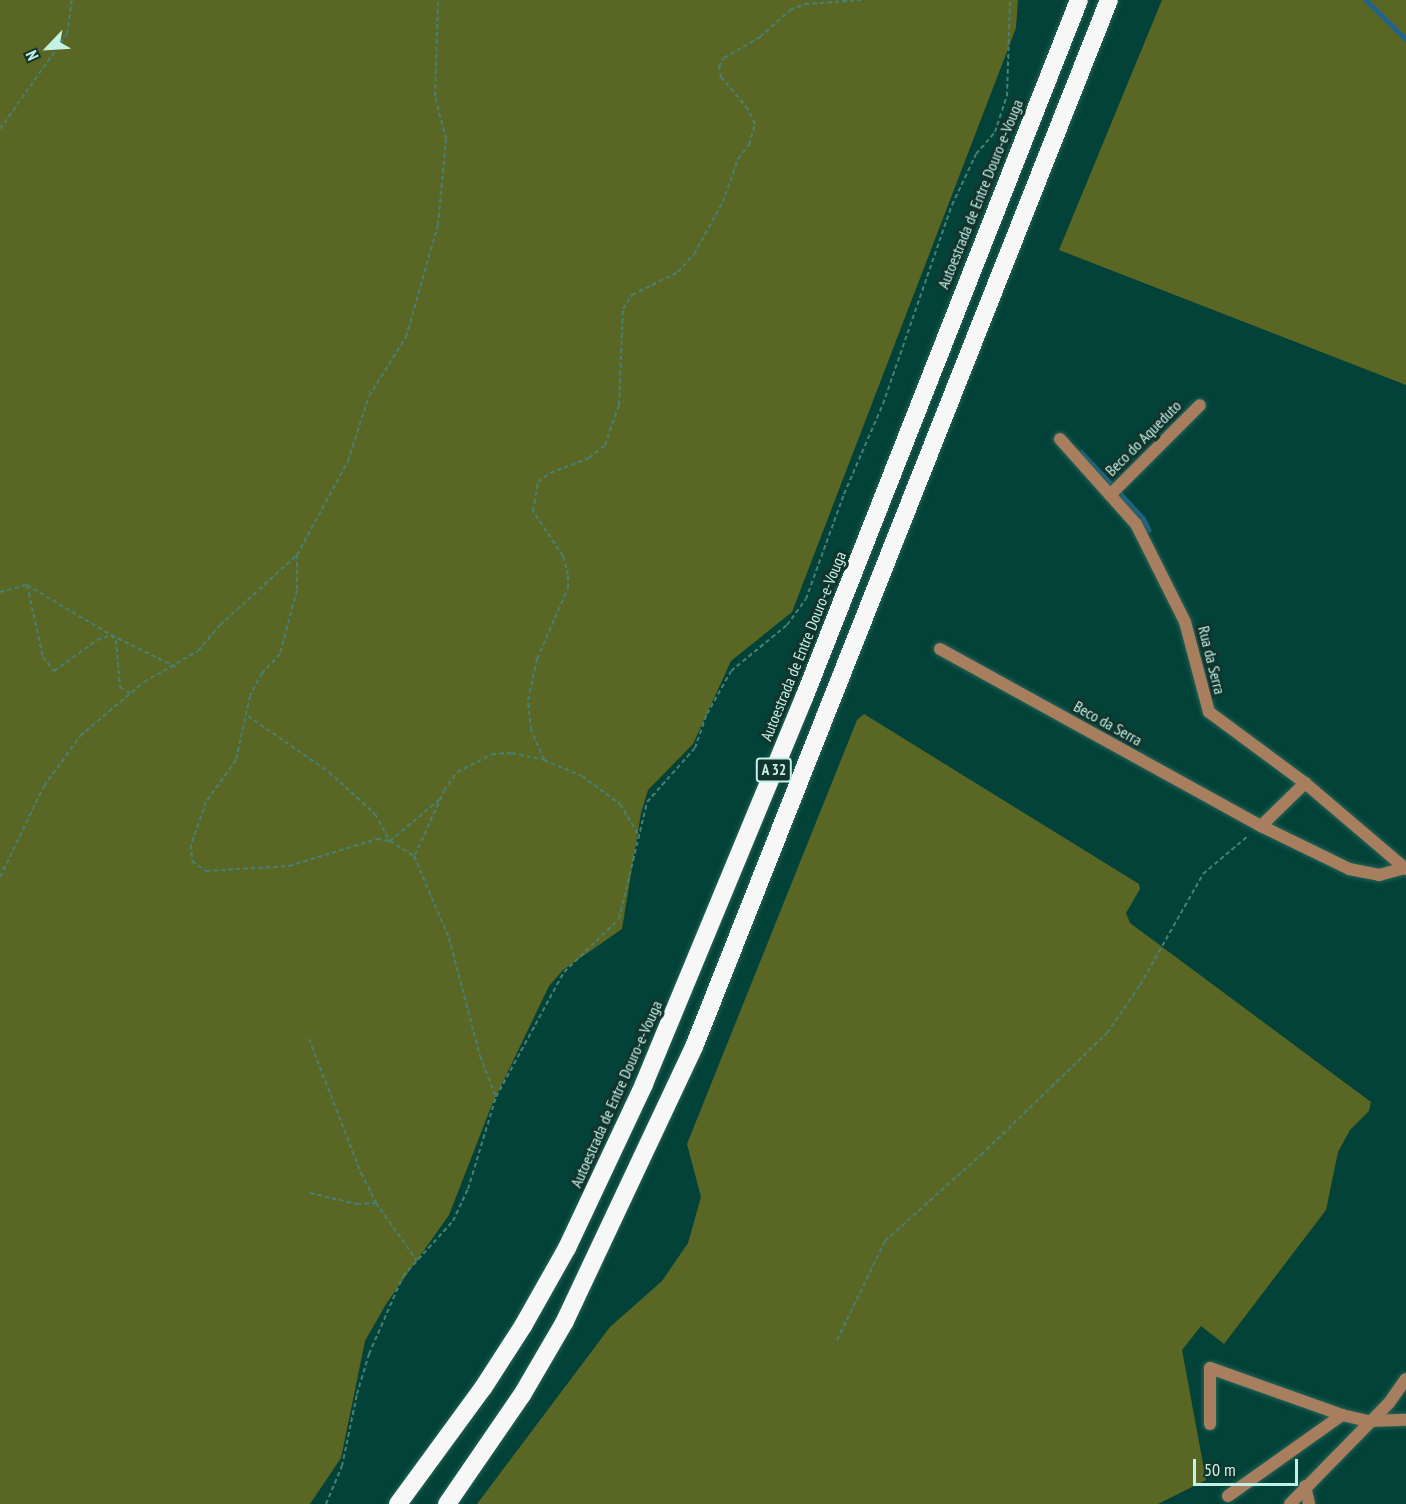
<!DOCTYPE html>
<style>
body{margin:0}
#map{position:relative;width:1406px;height:1504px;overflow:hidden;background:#034238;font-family:"PT Sans Narrow",sans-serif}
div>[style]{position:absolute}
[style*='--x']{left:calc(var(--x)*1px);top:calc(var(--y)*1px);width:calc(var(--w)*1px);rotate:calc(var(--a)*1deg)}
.forest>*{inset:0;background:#5a6623}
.stream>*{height:4.5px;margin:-2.25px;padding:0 2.25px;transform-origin:2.25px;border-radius:2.25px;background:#20648b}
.path>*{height:2px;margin-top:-1px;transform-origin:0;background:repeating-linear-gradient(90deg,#478075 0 4.5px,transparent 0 7.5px)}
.roads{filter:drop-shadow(0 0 2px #266257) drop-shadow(0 0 2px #266257)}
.street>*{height:12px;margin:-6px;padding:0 6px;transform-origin:6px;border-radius:6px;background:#a77e5e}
.highway>*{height:18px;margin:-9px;padding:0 9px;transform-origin:9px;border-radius:9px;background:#f7f7f7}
span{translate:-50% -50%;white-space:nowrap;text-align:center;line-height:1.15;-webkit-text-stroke:6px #13342d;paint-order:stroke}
.shield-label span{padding:2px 4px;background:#13342d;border:2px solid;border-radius:4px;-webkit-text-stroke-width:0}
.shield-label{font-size:15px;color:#c3f1e6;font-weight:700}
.street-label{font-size:16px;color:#c3f1e6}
.north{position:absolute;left:18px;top:18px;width:60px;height:60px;-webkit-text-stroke:4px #13342d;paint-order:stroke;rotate:245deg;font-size:16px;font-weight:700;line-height:24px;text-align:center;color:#c3f1e6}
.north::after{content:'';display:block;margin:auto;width:21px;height:27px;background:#c3f1e6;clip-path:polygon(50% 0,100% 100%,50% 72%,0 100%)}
.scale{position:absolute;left:1193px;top:1459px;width:105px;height:27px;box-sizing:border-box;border:3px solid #c3f1e6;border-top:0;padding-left:8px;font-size:18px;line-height:21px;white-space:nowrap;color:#c3f1e6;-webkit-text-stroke:4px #13342d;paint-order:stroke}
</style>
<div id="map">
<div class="forest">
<div style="clip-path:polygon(0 0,1018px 0,1016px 28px,792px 612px,731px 661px,693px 744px,648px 790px,641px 813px,622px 929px,563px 970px,549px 986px,491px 1107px,449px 1215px,386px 1304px,365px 1341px,341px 1458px,310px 1504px,0 1504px)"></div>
<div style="clip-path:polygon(1162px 0,1406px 0,1406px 385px,1059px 250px)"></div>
<div style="clip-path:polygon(864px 714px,1139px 884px,1140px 889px,1126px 913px,1130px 923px,1371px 1102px,1369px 1111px,1350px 1130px,1338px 1152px,1326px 1210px,1224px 1344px,1201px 1326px,1182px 1350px,1206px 1480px,1158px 1504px,477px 1504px,610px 1327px,662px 1281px,688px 1243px,701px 1197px,687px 1144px,857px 720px)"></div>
</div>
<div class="stream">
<div style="--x:1366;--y:0;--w:56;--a:44.3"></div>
<div style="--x:1081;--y:452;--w:91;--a:46.8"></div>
<div style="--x:1143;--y:518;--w:13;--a:63"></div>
</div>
<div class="path">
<div style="--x:0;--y:129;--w:116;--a:-54.8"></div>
<div style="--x:67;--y:34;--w:34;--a:-82"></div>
<div style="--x:297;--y:555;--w:35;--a:90"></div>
<div style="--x:297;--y:590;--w:66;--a:104.9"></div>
<div style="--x:280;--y:654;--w:26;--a:133"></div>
<div style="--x:262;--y:673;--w:26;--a:118"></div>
<div style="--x:250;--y:696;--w:66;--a:102.3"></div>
<div style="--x:236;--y:760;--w:52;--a:125.5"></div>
<div style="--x:206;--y:802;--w:46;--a:109.2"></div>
<div style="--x:191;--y:845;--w:16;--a:86"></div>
<div style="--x:192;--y:861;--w:17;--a:36"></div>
<div style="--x:206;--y:871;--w:83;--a:-3.4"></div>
<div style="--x:289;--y:866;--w:92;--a:-17.1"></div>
<div style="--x:377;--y:839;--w:13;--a:9"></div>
<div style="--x:390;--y:841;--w:28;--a:32"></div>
<div style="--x:414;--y:856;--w:89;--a:66.9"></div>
<div style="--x:449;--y:938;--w:122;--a:75.3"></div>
<div style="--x:480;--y:1056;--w:44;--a:68.7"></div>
<div style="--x:27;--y:585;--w:98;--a:30.8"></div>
<div style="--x:111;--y:635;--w:72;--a:26.2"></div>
<div style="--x:0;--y:592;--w:28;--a:-15"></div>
<div style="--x:27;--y:585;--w:74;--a:77.5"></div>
<div style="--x:43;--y:657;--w:18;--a:52"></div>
<div style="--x:54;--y:671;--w:53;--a:-35.8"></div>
<div style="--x:97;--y:640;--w:15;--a:-20"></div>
<div style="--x:111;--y:635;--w:7;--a:45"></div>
<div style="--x:116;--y:640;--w:47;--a:85.1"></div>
<div style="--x:120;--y:687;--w:13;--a:32"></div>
<div style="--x:248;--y:716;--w:98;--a:34.7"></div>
<div style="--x:329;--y:772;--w:62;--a:42.4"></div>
<div style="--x:375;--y:814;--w:31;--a:61"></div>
<div style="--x:390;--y:841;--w:65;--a:-40"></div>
<div style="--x:544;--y:760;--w:33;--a:-113"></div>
<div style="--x:531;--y:730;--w:30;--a:-96"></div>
<div style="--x:528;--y:700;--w:42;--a:-77.6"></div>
<div style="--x:537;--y:659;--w:77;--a:-66.4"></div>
<div style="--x:568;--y:588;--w:13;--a:-90"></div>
<div style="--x:568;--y:575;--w:20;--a:-105"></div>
<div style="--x:563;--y:556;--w:54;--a:-123.7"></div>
<div style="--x:533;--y:511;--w:29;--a:-80"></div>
<div style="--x:538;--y:482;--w:15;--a:-37"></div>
<div style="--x:550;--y:473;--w:42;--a:-21"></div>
<div style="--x:589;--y:458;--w:21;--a:-39"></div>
<div style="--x:605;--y:445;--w:42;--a:-70.7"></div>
<div style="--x:619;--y:405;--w:96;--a:-87.6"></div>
<div style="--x:623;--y:309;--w:17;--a:-57"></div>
<div style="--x:632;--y:295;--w:51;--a:-26.6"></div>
<div style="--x:678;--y:272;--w:24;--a:-48"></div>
<div style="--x:694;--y:254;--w:60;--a:-60.9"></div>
<div style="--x:723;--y:202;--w:46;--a:-70.8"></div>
<div style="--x:738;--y:159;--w:18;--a:-52"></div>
<div style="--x:749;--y:145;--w:22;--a:-74"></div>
<div style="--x:755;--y:124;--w:17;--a:-115"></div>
<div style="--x:748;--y:109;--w:42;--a:-130.2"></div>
<div style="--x:721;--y:77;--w:10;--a:-101"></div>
<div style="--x:719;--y:67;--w:10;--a:-61"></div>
<div style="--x:724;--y:58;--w:42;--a:-30.3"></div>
<div style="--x:760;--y:37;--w:40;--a:-42"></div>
<div style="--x:790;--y:10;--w:16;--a:-22"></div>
<div style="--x:805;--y:4;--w:56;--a:-4.1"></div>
<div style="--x:415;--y:855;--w:70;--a:-65.6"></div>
<div style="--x:444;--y:791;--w:23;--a:-56"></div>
<div style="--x:457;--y:772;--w:39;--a:-27"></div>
<div style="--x:492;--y:754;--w:20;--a:-3"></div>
<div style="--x:512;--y:753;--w:33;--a:12"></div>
<div style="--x:544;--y:760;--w:41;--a:22.8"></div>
<div style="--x:582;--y:776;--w:47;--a:36.4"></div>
<div style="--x:620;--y:804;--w:37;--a:59"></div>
<div style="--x:0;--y:877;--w:101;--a:-64.2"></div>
<div style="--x:44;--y:786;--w:62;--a:-54.2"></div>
<div style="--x:80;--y:736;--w:84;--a:-40.2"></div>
<div style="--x:144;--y:682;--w:62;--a:-29.9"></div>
<div style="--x:198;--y:651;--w:34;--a:-50"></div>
<div style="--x:220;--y:625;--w:104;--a:-42.3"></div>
<div style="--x:297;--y:555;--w:107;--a:-61.5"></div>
<div style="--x:348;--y:461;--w:68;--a:-72.1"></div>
<div style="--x:369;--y:396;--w:70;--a:-57.9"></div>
<div style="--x:406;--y:337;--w:116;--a:-74.1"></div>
<div style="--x:438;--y:225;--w:86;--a:-84.7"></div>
<div style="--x:446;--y:139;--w:44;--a:-104.3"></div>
<div style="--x:435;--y:96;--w:96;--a:-88.2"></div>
<div style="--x:309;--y:1039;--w:144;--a:68.8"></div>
<div style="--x:361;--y:1173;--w:34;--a:63"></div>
<div style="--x:376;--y:1203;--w:71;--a:54.7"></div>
<div style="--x:310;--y:1193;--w:48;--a:13.2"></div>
<div style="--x:357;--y:1204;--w:19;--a:-3"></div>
<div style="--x:837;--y:1340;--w:110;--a:-64.1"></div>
<div style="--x:885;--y:1241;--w:129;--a:-41.9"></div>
<div style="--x:981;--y:1155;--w:175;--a:-44.1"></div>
<div style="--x:1107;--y:1033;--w:58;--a:-55.5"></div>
<div style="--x:1140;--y:985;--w:128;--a:-60.4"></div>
<div style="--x:1203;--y:874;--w:60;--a:-40.3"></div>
<div style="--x:326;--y:1504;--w:41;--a:-67.2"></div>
<div style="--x:342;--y:1466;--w:74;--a:-78.2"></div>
<div style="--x:357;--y:1394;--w:42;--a:-73.3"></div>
<div style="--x:369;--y:1354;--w:85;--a:-66.4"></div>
<div style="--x:403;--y:1276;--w:74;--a:-47.7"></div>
<div style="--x:453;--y:1221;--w:35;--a:-65"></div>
<div style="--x:468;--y:1189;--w:96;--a:-73.1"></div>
<div style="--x:496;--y:1097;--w:142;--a:-61.5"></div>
<div style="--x:564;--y:972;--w:76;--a:-43.9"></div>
<div style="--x:619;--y:919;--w:120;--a:-76.5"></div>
<div style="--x:647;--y:802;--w:72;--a:-48.4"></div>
<div style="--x:695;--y:748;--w:36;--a:-71"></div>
<div style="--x:707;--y:714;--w:49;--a:-60.8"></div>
<div style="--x:731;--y:671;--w:72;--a:-39.4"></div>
<div style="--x:787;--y:625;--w:32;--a:-54"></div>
<div style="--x:806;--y:599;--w:112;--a:-70.1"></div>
<div style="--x:844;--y:494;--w:98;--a:-66.6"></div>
<div style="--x:883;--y:404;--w:211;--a:-70.9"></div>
<div style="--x:952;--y:205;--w:56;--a:-64.8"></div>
<div style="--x:976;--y:154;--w:29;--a:-49"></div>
<div style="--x:995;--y:132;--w:38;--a:-72"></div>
<div style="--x:1007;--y:96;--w:96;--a:-88.2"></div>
</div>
<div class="roads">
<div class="street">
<div style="--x:1060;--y:439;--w:114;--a:48.2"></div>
<div style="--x:1136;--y:524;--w:110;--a:63.4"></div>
<div style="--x:1185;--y:622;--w:93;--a:75.1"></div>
<div style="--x:1209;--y:712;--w:119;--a:36.5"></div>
<div style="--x:1305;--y:783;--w:133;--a:40.4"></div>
<div style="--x:1110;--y:495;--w:127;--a:-45"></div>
<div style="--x:940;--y:649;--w:367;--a:28.9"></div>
<div style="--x:1261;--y:826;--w:98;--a:26"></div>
<div style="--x:1349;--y:869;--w:31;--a:11"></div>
<div style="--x:1379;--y:875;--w:27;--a:-15"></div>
<div style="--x:1261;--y:826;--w:62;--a:-44.3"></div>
<div style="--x:1210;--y:1424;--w:56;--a:-90"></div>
<div style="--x:1210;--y:1368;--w:140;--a:19.6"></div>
<div style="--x:1342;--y:1415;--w:28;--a:13"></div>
<div style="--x:1369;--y:1421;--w:37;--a:-2"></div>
<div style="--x:1305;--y:1486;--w:18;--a:77"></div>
<div style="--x:1228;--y:1496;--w:140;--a:-35.4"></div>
<div style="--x:1290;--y:1504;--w:141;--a:-45.6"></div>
<div style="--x:1389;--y:1403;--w:29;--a:-55"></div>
</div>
<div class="highway">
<div style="--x:398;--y:1504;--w:144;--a:-53.8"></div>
<div style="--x:483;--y:1388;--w:74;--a:-57.2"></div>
<div style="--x:523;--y:1326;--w:90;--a:-60.6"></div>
<div style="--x:567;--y:1248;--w:181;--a:-64.8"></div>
<div style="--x:644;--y:1084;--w:418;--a:-67.5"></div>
<div style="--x:804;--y:698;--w:750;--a:-68.5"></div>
<div style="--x:447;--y:1504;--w:132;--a:-55.5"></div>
<div style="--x:522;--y:1395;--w:86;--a:-59.8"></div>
<div style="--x:565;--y:1321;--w:303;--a:-64.8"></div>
<div style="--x:694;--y:1047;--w:1126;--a:-68.38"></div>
</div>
</div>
<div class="shield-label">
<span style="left:774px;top:770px">A 32</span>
</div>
<div class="street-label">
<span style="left:980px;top:194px;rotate:-68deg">Autoestrada de Entre Douro-e-Vouga</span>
<span style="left:1143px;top:438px;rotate:-45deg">Beco do Aqueduto</span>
<span style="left:803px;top:646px;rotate:-68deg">Autoestrada de Entre Douro-e-Vouga</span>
<span style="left:1212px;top:660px;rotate:76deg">Rua da Serra</span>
<span style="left:1108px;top:723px;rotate:29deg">Beco da Serra</span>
<span style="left:616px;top:1094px;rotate:-66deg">Autoestrada de Entre Douro-e-Vouga</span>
</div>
<div class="north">N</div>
<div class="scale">50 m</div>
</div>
